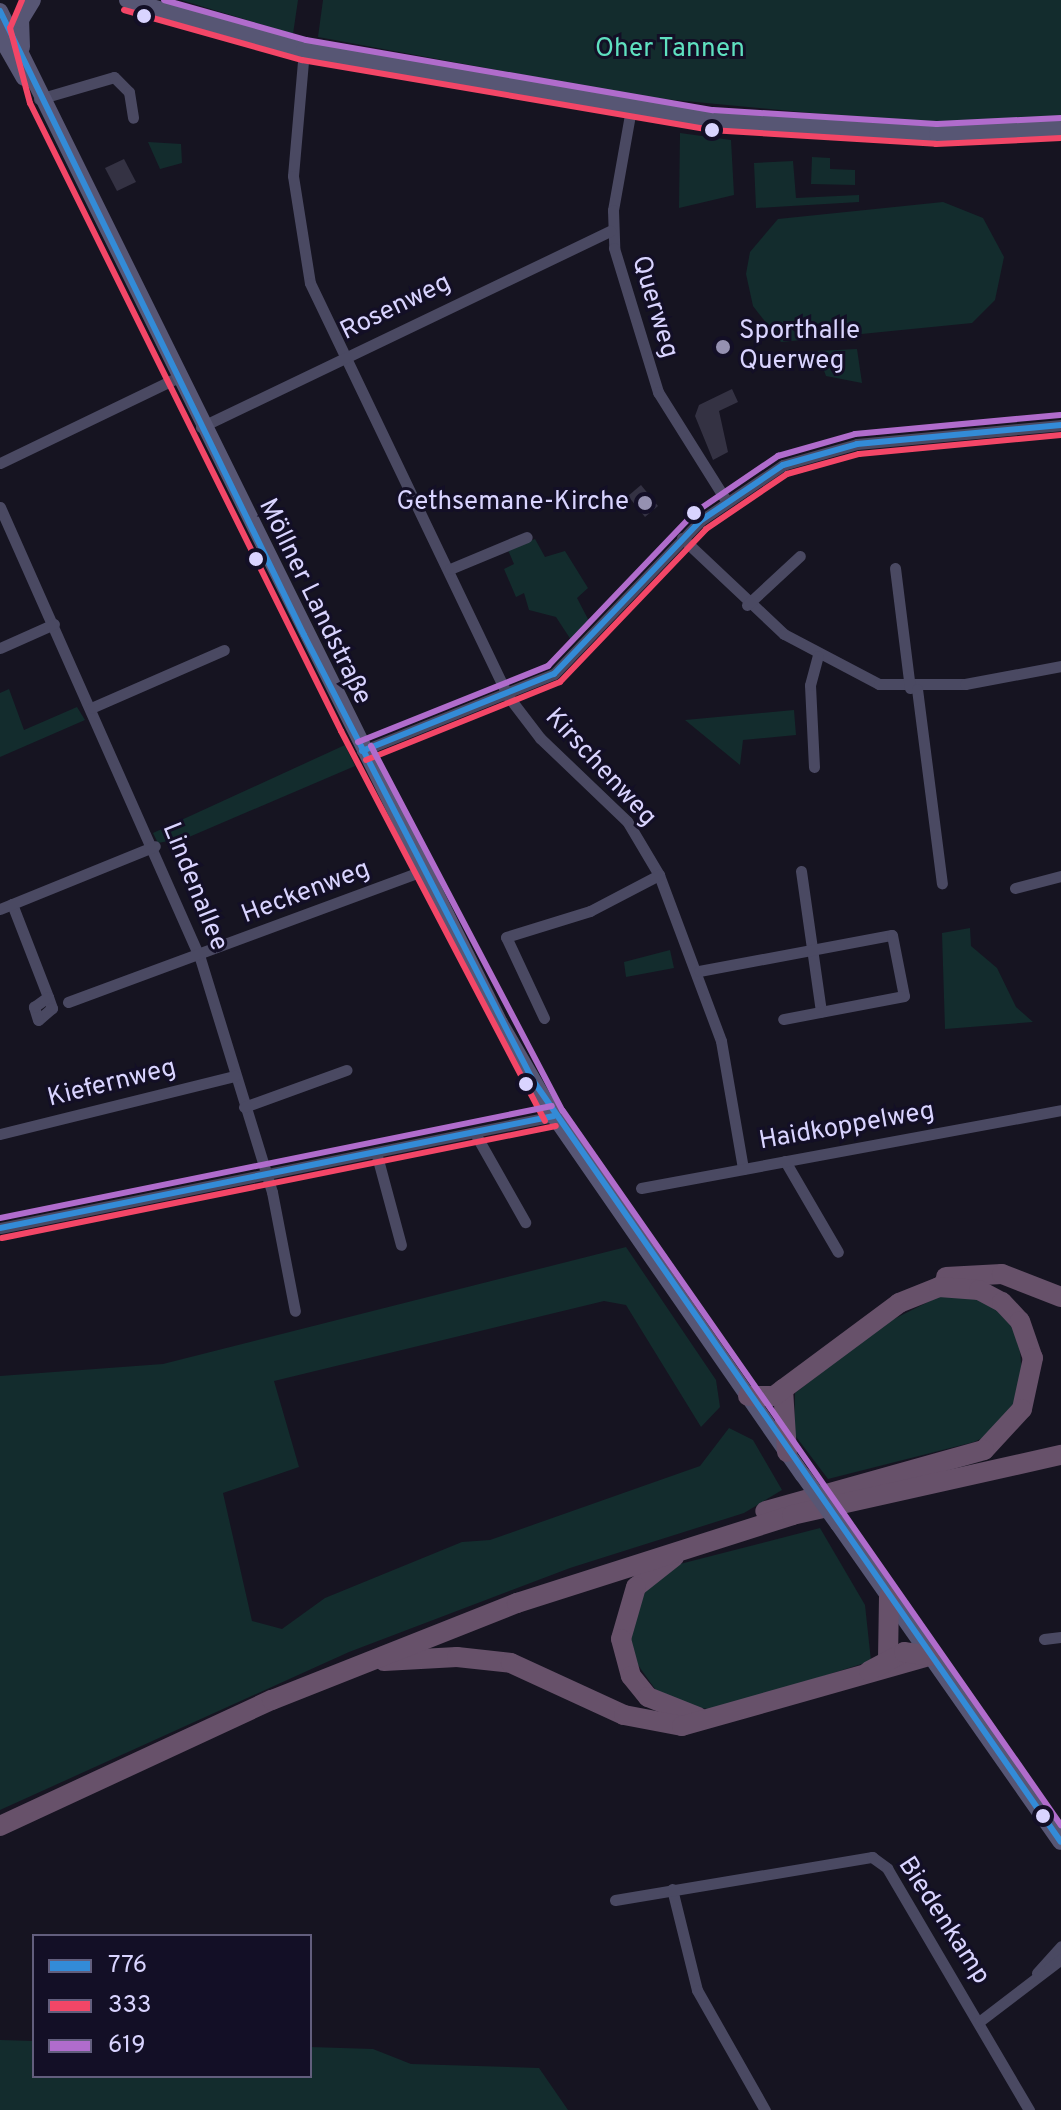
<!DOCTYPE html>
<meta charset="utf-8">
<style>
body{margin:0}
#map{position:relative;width:1061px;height:2110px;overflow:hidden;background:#161421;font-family:Overpass,sans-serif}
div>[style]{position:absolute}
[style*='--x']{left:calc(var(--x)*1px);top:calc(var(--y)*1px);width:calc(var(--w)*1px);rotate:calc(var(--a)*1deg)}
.green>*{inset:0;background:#132c2d}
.building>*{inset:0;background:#343243}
.street>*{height:11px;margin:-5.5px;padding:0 5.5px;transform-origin:5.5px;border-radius:5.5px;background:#4a4962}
.secondary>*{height:16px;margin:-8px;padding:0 8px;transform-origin:8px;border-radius:8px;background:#575674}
.highway>*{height:20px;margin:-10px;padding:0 10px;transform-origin:10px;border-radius:10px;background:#67516a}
.secondary-bridge>*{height:16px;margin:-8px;padding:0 8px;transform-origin:8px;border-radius:8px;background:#575674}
.bus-1>*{height:6px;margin:-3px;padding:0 3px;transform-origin:3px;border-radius:3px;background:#338bd7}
.bus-2>*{height:6px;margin:-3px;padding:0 3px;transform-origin:3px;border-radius:3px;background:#f34667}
.bus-3>*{height:6px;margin:-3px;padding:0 3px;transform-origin:3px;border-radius:3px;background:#b06ccc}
.dots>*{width:22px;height:22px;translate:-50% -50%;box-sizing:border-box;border:4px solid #130f26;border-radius:50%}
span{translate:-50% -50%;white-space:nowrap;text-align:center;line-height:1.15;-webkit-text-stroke:6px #130f26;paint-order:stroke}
.park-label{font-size:26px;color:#5fe0c0}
.street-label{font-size:26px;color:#d9d4ff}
.poi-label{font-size:26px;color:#d9d4ff}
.left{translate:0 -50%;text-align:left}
.right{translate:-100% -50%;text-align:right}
.legend{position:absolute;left:32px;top:1934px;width:280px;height:144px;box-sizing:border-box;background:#130f26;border:2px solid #625e7d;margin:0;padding:10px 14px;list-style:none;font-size:24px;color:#d9d4ff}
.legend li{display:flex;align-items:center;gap:16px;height:40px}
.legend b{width:40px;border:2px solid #625e7d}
</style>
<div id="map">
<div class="green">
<div style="clip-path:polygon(181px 0,298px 0,293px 34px)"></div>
<div style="clip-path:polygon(323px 0,1061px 0,1061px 118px,938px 125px,643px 97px,318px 37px)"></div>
<div style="clip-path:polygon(680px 133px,731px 140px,734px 195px,679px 208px)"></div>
<div style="clip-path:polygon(148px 142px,181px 144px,182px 163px,160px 169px)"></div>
<div style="clip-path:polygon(812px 157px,830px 158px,830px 169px,855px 170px,855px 185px,811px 184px)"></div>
<div style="clip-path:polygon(793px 161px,796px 198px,859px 195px,859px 202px,756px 208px,754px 163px)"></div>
<div style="clip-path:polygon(943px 202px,983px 218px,1004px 257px,995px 300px,972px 323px,781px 342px,753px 306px,746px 274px,750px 252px,778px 219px)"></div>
<div style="clip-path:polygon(857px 349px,862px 383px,826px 376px,817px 351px)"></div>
<div style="clip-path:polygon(535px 539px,545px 557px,565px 551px,588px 588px,577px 598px,590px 623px,573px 643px,556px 617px,529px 610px,524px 593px,516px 597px,504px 569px,514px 564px,508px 550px)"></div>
<div style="clip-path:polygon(9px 689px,24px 730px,77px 707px,85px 720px,0 757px,0 693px)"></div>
<div style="clip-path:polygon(794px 710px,796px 735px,743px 740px,740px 765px,685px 720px)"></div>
<div style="clip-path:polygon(345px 745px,355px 766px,189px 837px,158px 843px,153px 833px)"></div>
<div style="clip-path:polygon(970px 928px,971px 946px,997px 968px,1016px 1007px,1033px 1022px,945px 1029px,942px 933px)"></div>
<div style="clip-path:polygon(670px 950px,674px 968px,626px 977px,624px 962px)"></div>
<div style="clip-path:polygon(626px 1247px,716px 1380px,720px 1407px,701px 1427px,626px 1305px,604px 1301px,274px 1381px,299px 1467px,223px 1493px,252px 1621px,282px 1629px,325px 1598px,462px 1542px,490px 1540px,700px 1466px,729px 1428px,753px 1440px,782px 1490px,744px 1513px,570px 1568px,349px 1652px,0 1810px,0 1376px,163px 1364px)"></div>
<div style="clip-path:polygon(944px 1294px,988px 1301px,1018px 1333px,1024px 1392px,993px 1433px,974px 1442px,828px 1479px,794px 1434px,795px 1393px,884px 1324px)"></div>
<div style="clip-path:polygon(820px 1528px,865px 1605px,871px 1661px,716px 1710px,665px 1703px,628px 1651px,640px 1592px,676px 1565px)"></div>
<div style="clip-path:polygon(0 2040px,34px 2041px,34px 2076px,310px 2076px,310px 2047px,373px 2049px,411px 2064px,539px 2068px,568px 2110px,0 2110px)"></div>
</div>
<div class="building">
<div style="clip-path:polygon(124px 159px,136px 182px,117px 191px,105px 168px)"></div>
<div style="clip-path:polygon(732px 389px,738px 402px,719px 411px,728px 452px,713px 460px,695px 416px,699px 405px)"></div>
<div style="clip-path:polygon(641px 485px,658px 506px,645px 517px,628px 496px)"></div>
</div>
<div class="street">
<div style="--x:304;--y:50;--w:126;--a:95"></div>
<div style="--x:293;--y:176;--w:108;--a:81"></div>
<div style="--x:310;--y:283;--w:458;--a:64.4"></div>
<div style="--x:508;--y:696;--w:53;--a:52.7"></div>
<div style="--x:540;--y:738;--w:120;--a:43.7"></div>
<div style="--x:627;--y:821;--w:63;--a:59.3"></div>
<div style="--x:659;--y:875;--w:177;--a:69.5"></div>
<div style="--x:721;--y:1041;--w:130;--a:80.2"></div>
<div style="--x:39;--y:99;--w:78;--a:-16.3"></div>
<div style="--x:114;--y:77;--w:21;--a:45"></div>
<div style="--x:129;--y:92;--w:26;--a:81"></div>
<div style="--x:631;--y:109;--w:103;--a:100.1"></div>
<div style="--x:613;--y:210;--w:38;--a:88"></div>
<div style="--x:614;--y:248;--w:151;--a:73"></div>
<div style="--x:658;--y:392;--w:126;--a:57.9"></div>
<div style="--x:201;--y:427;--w:454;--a:-25.6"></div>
<div style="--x:0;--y:463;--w:196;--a:-25.7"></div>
<div style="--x:0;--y:507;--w:493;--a:66.1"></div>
<div style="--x:200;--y:958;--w:245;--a:72.9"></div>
<div style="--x:272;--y:1192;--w:121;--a:79.1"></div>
<div style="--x:682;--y:538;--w:140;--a:43.3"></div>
<div style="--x:784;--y:634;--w:107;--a:27.8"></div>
<div style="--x:879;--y:684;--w:86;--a:0"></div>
<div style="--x:965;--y:684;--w:98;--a:-10.6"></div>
<div style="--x:895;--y:568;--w:121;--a:82.9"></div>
<div style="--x:450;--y:569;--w:83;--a:-22.6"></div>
<div style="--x:747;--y:605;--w:72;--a:-42.8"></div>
<div style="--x:0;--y:648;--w:59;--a:-24"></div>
<div style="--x:917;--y:689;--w:196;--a:82.7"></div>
<div style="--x:91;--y:708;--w:145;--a:-23.6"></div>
<div style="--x:362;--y:751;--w:207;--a:-21.9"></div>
<div style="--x:554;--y:674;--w:211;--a:-46.3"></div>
<div style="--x:700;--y:521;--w:100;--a:-34"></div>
<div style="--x:783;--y:465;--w:77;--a:-15.8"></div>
<div style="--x:857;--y:444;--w:205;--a:-5.3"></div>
<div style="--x:814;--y:767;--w:82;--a:-92.8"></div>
<div style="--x:810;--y:685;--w:30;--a:-75"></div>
<div style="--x:801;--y:871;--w:142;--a:81.9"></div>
<div style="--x:1015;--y:888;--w:48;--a:-14.6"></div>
<div style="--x:12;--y:904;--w:100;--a:68.8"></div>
<div style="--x:48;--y:997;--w:12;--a:70"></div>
<div style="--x:52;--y:1008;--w:18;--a:139"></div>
<div style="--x:38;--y:1020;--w:14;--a:-107"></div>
<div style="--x:34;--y:1007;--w:17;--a:-36"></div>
<div style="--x:0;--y:909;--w:167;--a:-22.1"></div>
<div style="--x:699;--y:971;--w:196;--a:-10.6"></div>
<div style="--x:892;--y:935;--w:62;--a:78.9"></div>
<div style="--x:904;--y:996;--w:123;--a:169.2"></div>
<div style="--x:68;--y:1002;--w:378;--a:-20.3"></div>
<div style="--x:544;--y:1018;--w:89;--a:-115.1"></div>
<div style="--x:506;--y:937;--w:88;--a:-17.2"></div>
<div style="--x:590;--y:911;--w:78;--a:-27.6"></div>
<div style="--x:244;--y:1107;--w:109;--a:-19.9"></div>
<div style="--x:0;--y:1134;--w:242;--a:-13.9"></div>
<div style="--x:477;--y:1137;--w:98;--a:60.5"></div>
<div style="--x:377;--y:1156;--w:92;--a:74.9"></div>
<div style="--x:785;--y:1161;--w:105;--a:59.8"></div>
<div style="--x:641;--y:1188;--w:427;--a:-10.5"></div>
<div style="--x:0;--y:1228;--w:565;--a:-11.43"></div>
<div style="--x:1044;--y:1639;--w:17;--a:-7"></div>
<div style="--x:672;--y:1889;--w:104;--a:76.1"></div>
<div style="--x:697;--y:1990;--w:138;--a:60.5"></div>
<div style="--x:615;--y:1900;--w:261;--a:-9.5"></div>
<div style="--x:872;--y:1857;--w:19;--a:36"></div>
<div style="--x:887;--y:1868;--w:281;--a:59.6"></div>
<div style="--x:1037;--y:1973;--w:36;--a:-48"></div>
<div style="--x:980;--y:2021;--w:102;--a:-37.4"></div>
</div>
<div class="secondary">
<div style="--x:127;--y:0;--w:184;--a:15.8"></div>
<div style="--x:304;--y:50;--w:414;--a:9.7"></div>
<div style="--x:712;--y:120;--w:225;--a:3.6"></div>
<div style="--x:937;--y:134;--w:124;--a:-2.8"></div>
<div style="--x:0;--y:11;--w:1129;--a:63.71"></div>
<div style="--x:500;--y:1023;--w:108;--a:59.9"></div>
<div style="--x:554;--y:1116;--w:437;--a:55.3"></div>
<div style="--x:0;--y:36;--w:48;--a:60.3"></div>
<div style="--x:22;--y:47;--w:27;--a:-92"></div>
<div style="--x:21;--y:20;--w:23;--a:-59"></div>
<div style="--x:838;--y:1524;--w:388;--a:55"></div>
</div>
<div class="highway">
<div style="--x:946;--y:1277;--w:56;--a:-3.1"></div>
<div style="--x:1002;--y:1274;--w:63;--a:21.3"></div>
<div style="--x:783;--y:1389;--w:63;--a:86.4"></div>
<div style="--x:748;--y:1396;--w:26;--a:0"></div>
<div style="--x:774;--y:1396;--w:156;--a:-36.6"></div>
<div style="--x:899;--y:1303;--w:43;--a:-21.8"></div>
<div style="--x:939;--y:1287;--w:40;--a:4.3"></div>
<div style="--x:979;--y:1290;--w:26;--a:28"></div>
<div style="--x:1002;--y:1302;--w:26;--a:47"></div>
<div style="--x:1020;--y:1321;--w:39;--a:71"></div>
<div style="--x:1033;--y:1358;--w:52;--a:102.2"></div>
<div style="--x:1022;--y:1409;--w:56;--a:132.8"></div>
<div style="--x:984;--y:1450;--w:227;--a:164.4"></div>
<div style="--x:674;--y:1557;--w:48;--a:141.7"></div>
<div style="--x:636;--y:1587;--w:54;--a:106.1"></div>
<div style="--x:621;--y:1639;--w:38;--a:75"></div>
<div style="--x:631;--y:1676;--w:27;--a:51"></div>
<div style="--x:648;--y:1697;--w:54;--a:21.8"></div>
<div style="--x:888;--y:1660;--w:63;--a:-89.1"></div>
<div style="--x:384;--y:1661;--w:73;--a:-3.1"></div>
<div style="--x:457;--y:1657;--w:54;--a:6.3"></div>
<div style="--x:511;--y:1663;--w:124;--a:24.7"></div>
<div style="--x:624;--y:1715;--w:59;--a:10.7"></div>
<div style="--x:682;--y:1726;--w:258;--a:-15.8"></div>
<div style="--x:869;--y:1671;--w:40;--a:-28"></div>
<div style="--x:904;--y:1652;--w:26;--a:9"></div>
<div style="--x:0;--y:1826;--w:300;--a:-24.9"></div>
<div style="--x:272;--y:1700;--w:264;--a:-21.6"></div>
<div style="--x:517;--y:1603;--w:289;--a:-17.7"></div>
<div style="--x:792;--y:1515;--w:276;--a:-12.6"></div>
</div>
<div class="secondary-bridge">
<div style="--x:803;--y:1475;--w:60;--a:54.5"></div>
</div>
<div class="bus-1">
<div style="--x:0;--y:11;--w:694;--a:64.03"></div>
<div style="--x:304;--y:635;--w:499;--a:62.8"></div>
<div style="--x:532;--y:1079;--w:928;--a:55.27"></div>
<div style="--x:362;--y:751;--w:207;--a:-21.9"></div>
<div style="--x:554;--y:674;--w:211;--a:-46.3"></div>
<div style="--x:700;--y:521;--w:100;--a:-34"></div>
<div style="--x:783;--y:465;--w:77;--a:-15.8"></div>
<div style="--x:857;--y:444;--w:205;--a:-5.3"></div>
<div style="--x:0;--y:1228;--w:565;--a:-11.43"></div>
</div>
<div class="bus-2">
<div style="--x:22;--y:0;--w:30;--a:113"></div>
<div style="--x:10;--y:28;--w:78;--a:75.1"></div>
<div style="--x:30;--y:103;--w:701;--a:63.65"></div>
<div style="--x:341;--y:731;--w:440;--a:62.4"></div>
<div style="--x:124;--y:10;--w:185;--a:15.7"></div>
<div style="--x:302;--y:60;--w:414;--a:9.7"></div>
<div style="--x:710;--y:130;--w:226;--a:3.5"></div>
<div style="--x:936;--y:144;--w:125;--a:-2.7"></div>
<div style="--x:366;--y:760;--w:209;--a:-21.9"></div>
<div style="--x:560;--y:682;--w:211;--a:-46.3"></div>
<div style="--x:706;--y:529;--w:98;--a:-34.2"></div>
<div style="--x:787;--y:474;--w:75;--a:-15.5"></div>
<div style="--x:859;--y:454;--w:203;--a:-5.4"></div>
<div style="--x:2;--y:1238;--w:565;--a:-11.43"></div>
</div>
<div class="bus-3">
<div style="--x:164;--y:0;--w:148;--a:15.7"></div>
<div style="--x:306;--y:40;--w:413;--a:9.8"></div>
<div style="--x:713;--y:110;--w:224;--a:3.6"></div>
<div style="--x:937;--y:124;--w:124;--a:-2.8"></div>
<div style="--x:358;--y:742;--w:205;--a:-21.8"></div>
<div style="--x:548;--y:666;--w:211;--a:-46.3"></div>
<div style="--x:694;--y:513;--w:102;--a:-34.2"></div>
<div style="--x:778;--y:456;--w:80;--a:-15.9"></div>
<div style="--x:855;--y:434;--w:206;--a:-5.3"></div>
<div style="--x:371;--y:746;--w:412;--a:62.3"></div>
<div style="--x:563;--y:1111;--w:871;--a:55.11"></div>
<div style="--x:0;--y:1218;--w:563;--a:-11.47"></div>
</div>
<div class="dots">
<div style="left:144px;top:16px;background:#d9d4ff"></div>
<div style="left:712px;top:130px;background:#d9d4ff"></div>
<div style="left:723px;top:347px;background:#9591b1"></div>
<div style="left:645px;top:503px;background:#9591b1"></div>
<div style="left:694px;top:513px;background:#d9d4ff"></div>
<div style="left:256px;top:559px;background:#d9d4ff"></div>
<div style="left:526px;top:1084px;background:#d9d4ff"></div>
<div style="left:1043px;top:1816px;background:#d9d4ff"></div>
</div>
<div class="park-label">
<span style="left:670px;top:50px">Oher Tannen</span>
</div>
<div class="street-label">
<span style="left:654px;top:307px;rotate:73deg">Querweg</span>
<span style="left:396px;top:308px;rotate:-26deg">Rosenweg</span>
<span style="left:314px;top:602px;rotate:64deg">Möllner Landstraße</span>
<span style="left:600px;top:768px;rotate:47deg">Kirschenweg</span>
<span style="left:194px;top:887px;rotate:68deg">Lindenallee</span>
<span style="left:306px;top:893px;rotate:-21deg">Heckenweg</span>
<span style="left:112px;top:1084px;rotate:-14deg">Kiefernweg</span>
<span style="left:847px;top:1127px;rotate:-10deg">Haidkoppelweg</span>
<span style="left:943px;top:1921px;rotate:57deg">Biedenkamp</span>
</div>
<div class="poi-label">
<span class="left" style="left:739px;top:347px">Sporthalle<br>Querweg</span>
<span class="right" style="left:629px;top:503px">Gethsemane-Kirche</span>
</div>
<ul class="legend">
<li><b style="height:10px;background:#338bd7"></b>776</li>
<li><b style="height:10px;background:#f34667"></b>333</li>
<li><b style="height:10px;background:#b06ccc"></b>619</li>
</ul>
</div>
